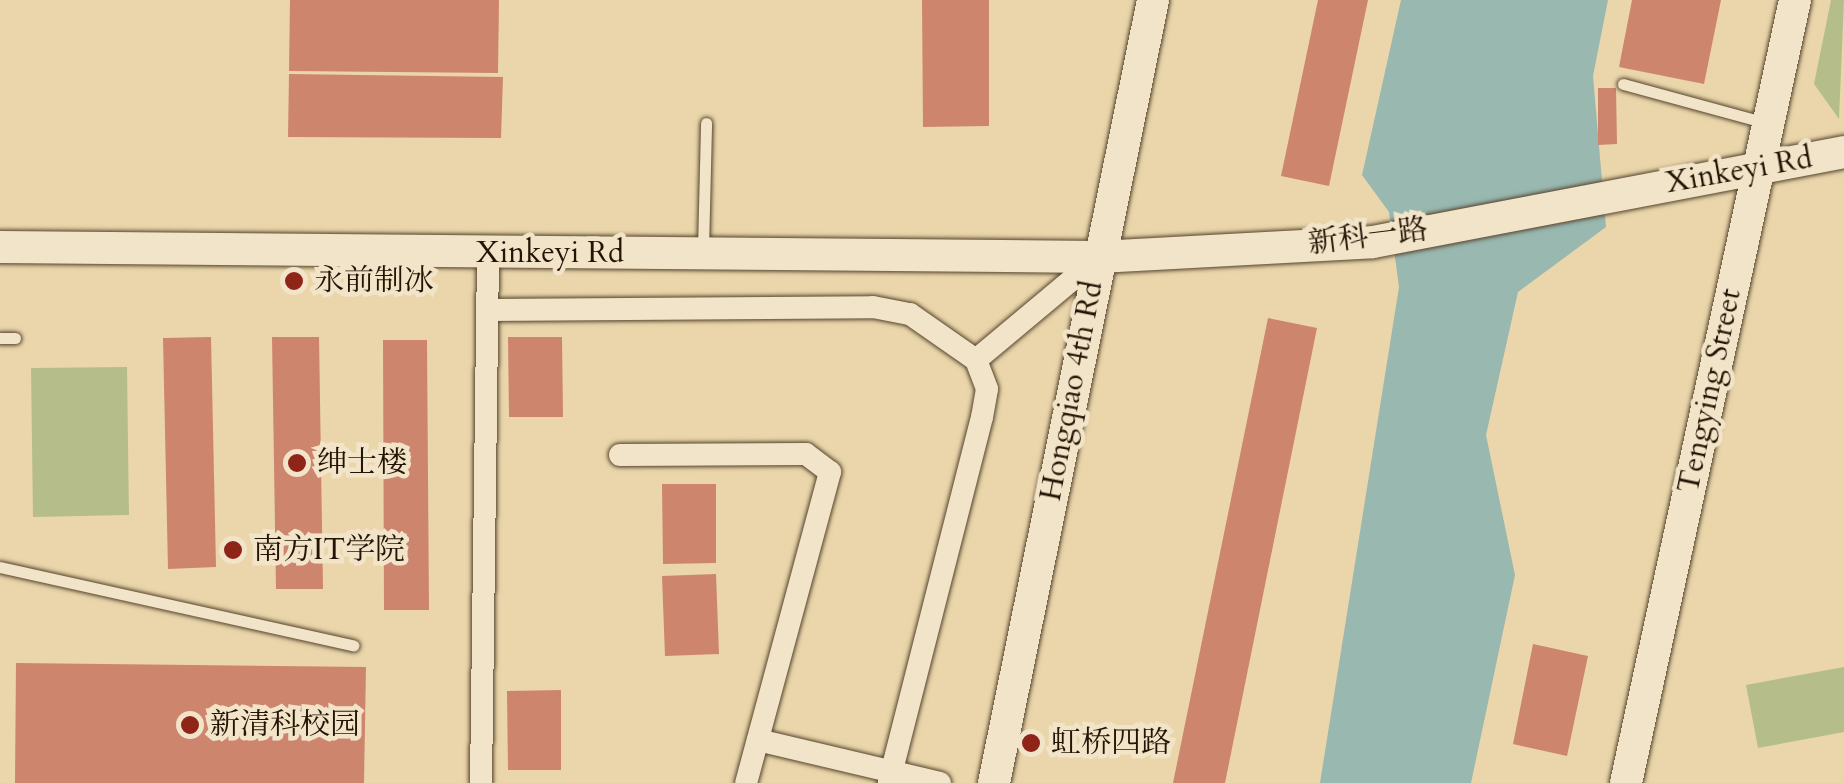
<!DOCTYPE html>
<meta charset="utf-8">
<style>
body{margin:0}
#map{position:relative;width:1844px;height:783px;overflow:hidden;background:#ead6aa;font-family:Cardo,"Noto Serif SC",serif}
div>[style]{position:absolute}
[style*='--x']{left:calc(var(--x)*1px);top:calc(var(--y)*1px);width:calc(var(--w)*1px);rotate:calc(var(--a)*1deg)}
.green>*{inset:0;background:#b5be8a}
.water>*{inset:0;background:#99b8b0}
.building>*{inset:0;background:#cd856e}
.roads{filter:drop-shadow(0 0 2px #56442e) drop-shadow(0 0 2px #56442e)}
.lane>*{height:11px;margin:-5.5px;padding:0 5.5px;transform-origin:5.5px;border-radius:5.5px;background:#f1e4c8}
.street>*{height:22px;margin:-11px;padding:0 11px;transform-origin:11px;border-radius:11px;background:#f1e4c8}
.secondary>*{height:32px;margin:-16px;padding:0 16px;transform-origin:16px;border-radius:16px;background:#f1e4c8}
.dots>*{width:28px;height:28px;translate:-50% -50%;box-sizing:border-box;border:5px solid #f1e4c8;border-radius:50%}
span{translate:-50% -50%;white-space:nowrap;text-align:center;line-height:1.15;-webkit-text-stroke:9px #f1e4c8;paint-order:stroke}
.street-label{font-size:30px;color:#241405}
.poi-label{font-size:30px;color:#241405}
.left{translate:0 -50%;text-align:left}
</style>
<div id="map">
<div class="green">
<div style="clip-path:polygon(1831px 0,1844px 0,1839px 119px,1814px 84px)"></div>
<div style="clip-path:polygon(127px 367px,129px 515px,33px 517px,31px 368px)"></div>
<div style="clip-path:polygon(1844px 667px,1844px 732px,1758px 748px,1746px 685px)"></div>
</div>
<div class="water">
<div style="clip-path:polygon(1401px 0,1608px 0,1593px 76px,1606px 227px,1518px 292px,1486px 435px,1515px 575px,1471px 783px,1320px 783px,1399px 287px,1389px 212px,1362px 175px)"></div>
</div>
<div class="building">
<div style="clip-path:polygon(290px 0,499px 0,498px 73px,289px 71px)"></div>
<div style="clip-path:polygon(922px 0,989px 0,989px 126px,923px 127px)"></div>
<div style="clip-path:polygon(1318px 0,1368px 0,1329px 186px,1281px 176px)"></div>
<div style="clip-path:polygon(1632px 0,1721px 0,1704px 84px,1619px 67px)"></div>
<div style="clip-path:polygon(289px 74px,503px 77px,501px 138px,288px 137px)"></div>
<div style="clip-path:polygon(1598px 88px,1616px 88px,1617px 144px,1598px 145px)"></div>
<div style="clip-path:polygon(1268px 318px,1317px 328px,1225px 783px,1173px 783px)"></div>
<div style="clip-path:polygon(211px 337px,216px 567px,168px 569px,163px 338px)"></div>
<div style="clip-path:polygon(272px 337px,319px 337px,323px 589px,276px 589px)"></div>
<div style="clip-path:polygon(508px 337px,562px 337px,563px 417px,509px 417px)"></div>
<div style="clip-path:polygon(383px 340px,427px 340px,429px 610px,384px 610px)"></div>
<div style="clip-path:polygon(662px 484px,716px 484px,716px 563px,663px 564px)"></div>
<div style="clip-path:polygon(716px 574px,719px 654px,665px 656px,662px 576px)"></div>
<div style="clip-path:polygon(1533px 644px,1588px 656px,1567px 756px,1513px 744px)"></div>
<div style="clip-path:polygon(16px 663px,366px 667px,364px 783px,15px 783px)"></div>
<div style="clip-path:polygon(561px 690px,561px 770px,508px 770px,507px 691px)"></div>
</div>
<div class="roads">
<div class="lane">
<div style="--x:1623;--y:84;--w:145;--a:15.2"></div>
<div style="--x:703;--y:249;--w:126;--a:-88.6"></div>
<div style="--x:0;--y:338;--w:15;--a:0"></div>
<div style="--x:0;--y:567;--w:362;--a:12.5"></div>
</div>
<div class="street">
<div style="--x:487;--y:310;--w:386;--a:-0.4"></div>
<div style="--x:873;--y:307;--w:38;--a:11"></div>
<div style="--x:910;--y:314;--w:80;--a:34.9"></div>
<div style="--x:976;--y:360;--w:31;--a:69"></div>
<div style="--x:987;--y:389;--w:28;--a:100"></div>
<div style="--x:982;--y:417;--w:378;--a:104.3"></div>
<div style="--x:976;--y:360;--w:160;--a:-39.9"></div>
<div style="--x:620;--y:455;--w:186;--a:-0.3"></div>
<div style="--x:806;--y:454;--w:30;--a:37"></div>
<div style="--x:830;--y:472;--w:322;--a:105.1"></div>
<div style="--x:758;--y:740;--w:187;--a:13.3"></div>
<div style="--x:481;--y:783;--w:530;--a:-89.24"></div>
</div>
<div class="secondary">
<div style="--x:0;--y:247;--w:1099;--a:0.52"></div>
<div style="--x:1099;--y:257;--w:274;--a:-3.1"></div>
<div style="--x:1373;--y:242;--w:480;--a:-10.8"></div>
<div style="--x:994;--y:783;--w:799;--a:-78.52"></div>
<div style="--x:1626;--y:783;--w:801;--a:-77.82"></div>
</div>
</div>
<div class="dots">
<div style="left:294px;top:281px;background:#8f2418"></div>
<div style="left:297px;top:463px;background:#8f2418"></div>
<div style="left:233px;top:550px;background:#8f2418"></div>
<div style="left:190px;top:725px;background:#8f2418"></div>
<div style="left:1031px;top:743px;background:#8f2418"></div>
</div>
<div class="street-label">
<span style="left:1739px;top:171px;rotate:-10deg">Xinkeyi Rd</span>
<span style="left:1368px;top:237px;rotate:-7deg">新科一路</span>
<span style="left:550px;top:253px">Xinkeyi Rd</span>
<span style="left:1072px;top:391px;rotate:-79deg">Hongqiao 4th Rd</span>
<span style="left:1710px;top:391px;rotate:-78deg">Tengying Street</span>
</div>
<div class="poi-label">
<span class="left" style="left:314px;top:281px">永前制冰</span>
<span class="left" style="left:317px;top:463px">绅士楼</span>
<span class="left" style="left:253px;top:550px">南方IT学院</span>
<span class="left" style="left:210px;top:725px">新清科校园</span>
<span class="left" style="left:1051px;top:743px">虹桥四路</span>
</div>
</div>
